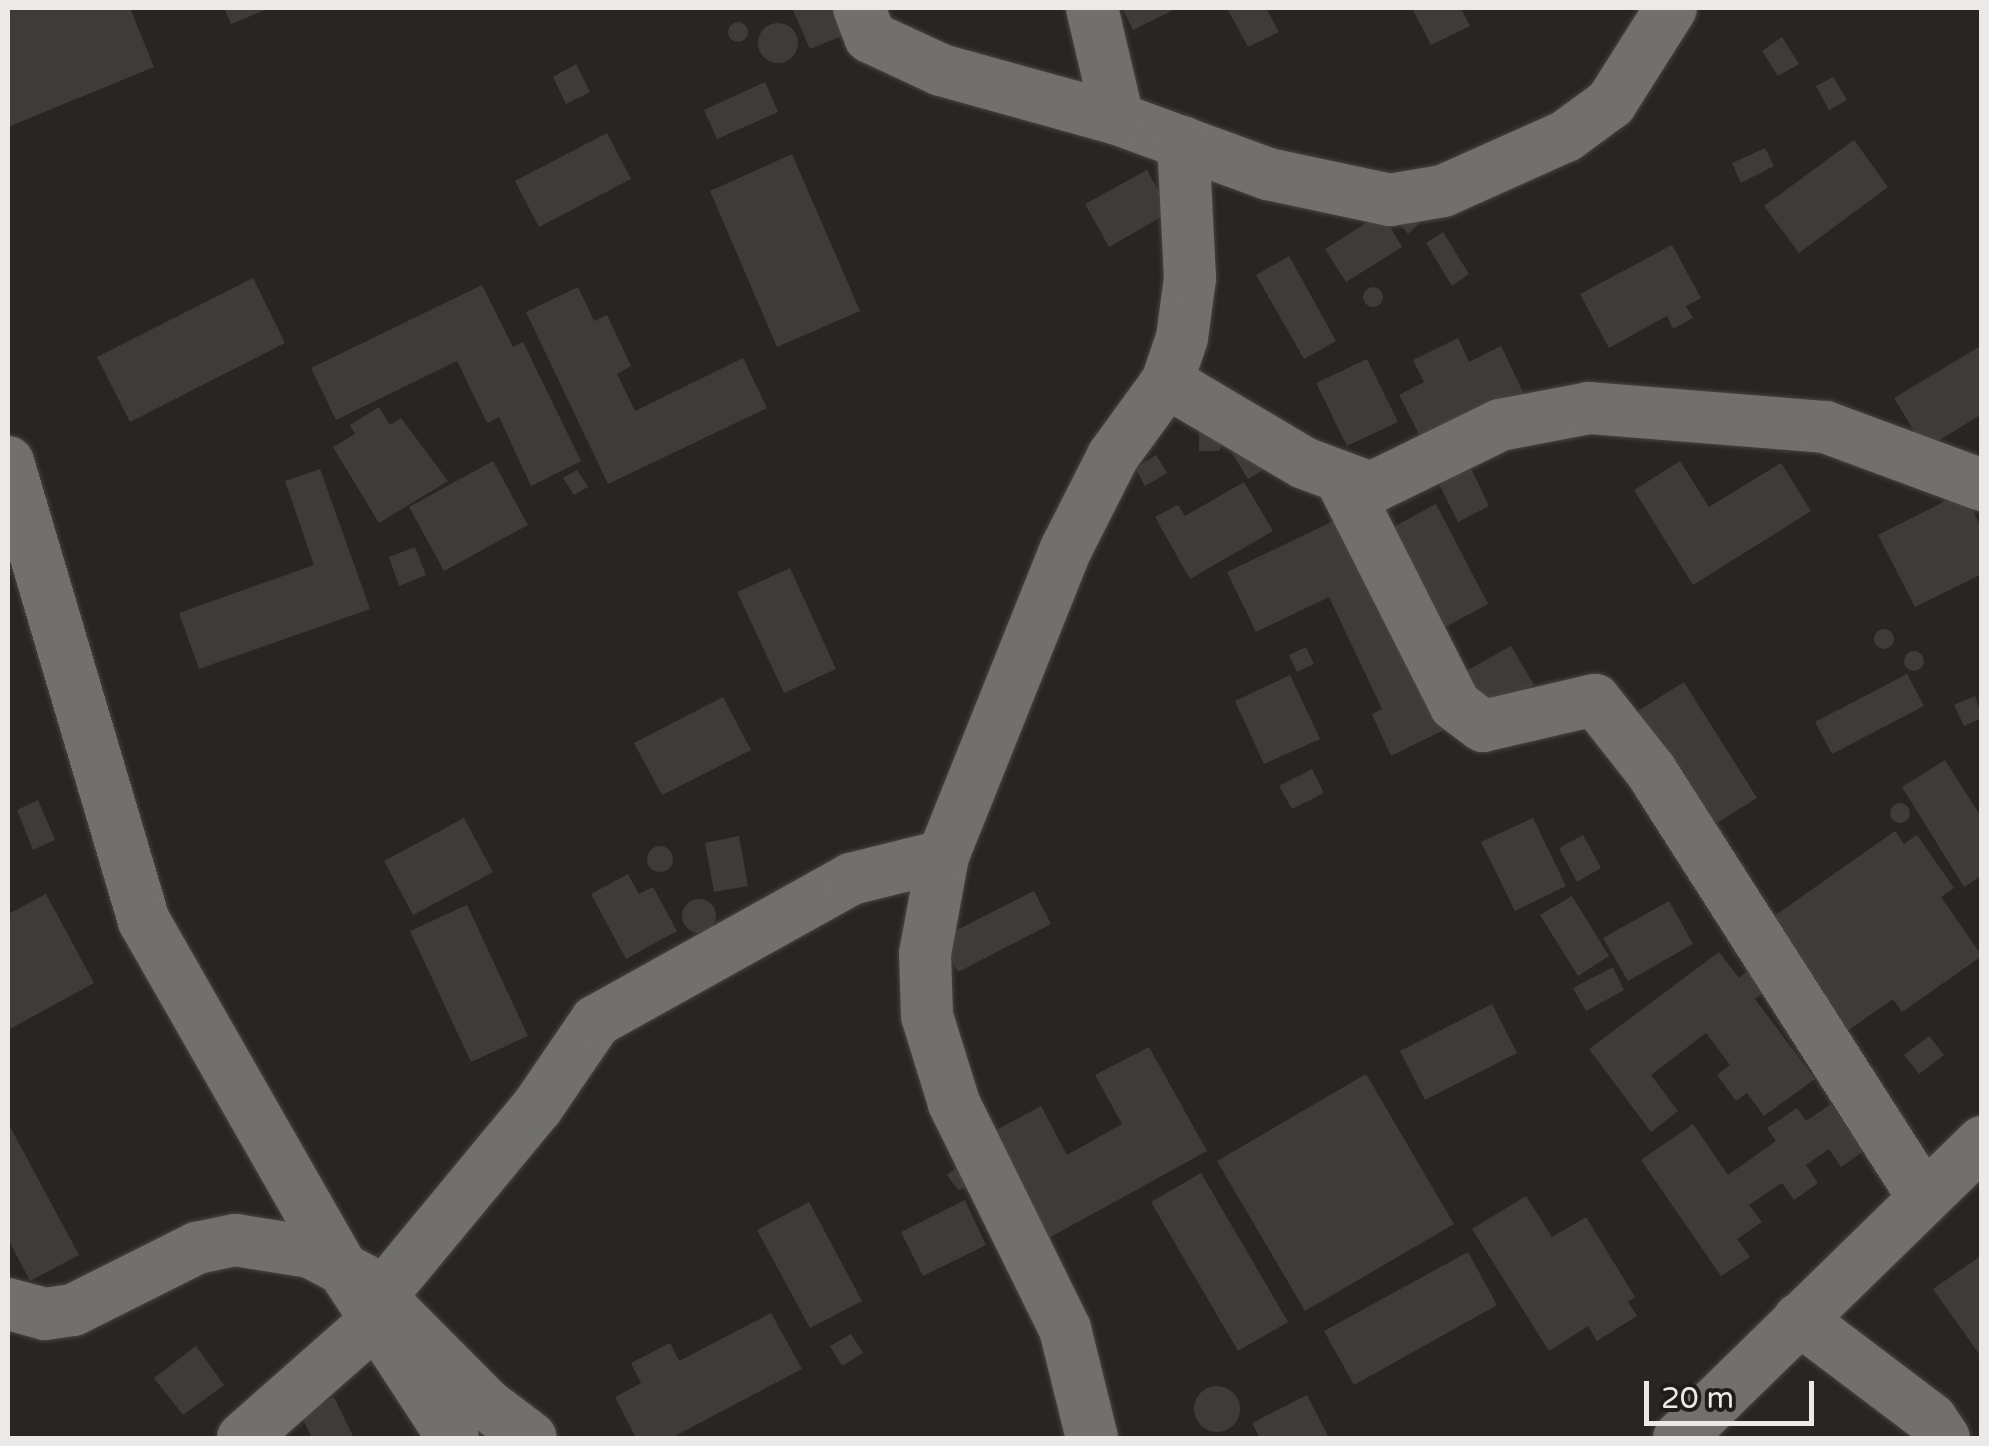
<!DOCTYPE html>
<style>
body{margin:0}
#map{position:relative;width:1989px;height:1446px;overflow:hidden;background:#282623;font-family:"Varela Round",sans-serif}
div>[style]{position:absolute}
[style*='--x']{left:calc(var(--x)*1px);top:calc(var(--y)*1px);width:calc(var(--w)*1px);rotate:calc(var(--a)*1deg)}
.building>*{inset:0;background:#3e3c38}
.round{border-radius:50%}
.roads{filter:drop-shadow(0 0 2px #464441) drop-shadow(0 0 2px #464441)}
.street>*{height:52px;margin:-26px;padding:0 26px;transform-origin:26px;border-radius:26px;background:#72706c}
span{translate:-50% -50%;white-space:nowrap;text-align:center;line-height:1.15;-webkit-text-stroke:9px #1f1d1a;paint-order:stroke}
.frame{position:absolute;inset:0;border:10px solid #eceae8;pointer-events:none}
.scale{position:absolute;left:1644px;top:1381px;width:170px;height:45px;box-sizing:border-box;border:5px solid #eceae8;border-top:0;padding-left:12px;font-size:30px;line-height:35px;white-space:nowrap;color:#eceae8;-webkit-text-stroke:8px #1f1d1a;paint-order:stroke}
</style>
<div id="map">
<div class="building">
<div style="clip-path:polygon(8px 8px,130px 8px,154px 67px,8px 127px)"></div>
<div style="clip-path:polygon(224px 8px,270px 8px,231px 24px)"></div>
<div style="clip-path:polygon(792px 8px,841px 8px,852px 32px,810px 49px)"></div>
<div style="clip-path:polygon(1122px 8px,1177px 8px,1133px 30px)"></div>
<div style="clip-path:polygon(1227px 8px,1266px 8px,1279px 32px,1248px 47px)"></div>
<div style="clip-path:polygon(1412px 8px,1461px 8px,1470px 26px,1431px 45px)"></div>
<div class="round" style="left:728px;top:22px;width:20px;height:20px"></div>
<div class="round" style="left:758px;top:23px;width:40px;height:40px"></div>
<div style="clip-path:polygon(1782px 37px,1799px 64px,1778px 76px,1762px 51px)"></div>
<div style="clip-path:polygon(576px 64px,590px 92px,566px 104px,553px 77px)"></div>
<div style="clip-path:polygon(1833px 77px,1847px 100px,1829px 110px,1816px 86px)"></div>
<div style="clip-path:polygon(765px 82px,778px 112px,717px 139px,704px 110px)"></div>
<div style="clip-path:polygon(607px 133px,631px 179px,539px 227px,515px 181px)"></div>
<div style="clip-path:polygon(1854px 140px,1888px 187px,1799px 253px,1764px 206px)"></div>
<div style="clip-path:polygon(1765px 148px,1774px 166px,1741px 183px,1732px 163px)"></div>
<div style="clip-path:polygon(792px 154px,860px 311px,777px 347px,710px 191px)"></div>
<div style="clip-path:polygon(1147px 170px,1170px 212px,1109px 247px,1085px 204px)"></div>
<div style="clip-path:polygon(1382px 213px,1402px 247px,1346px 282px,1325px 249px)"></div>
<div style="clip-path:polygon(1396px 220px,1422px 221px,1408px 234px)"></div>
<div style="clip-path:polygon(1443px 232px,1469px 274px,1452px 286px,1426px 243px)"></div>
<div style="clip-path:polygon(1672px 245px,1701px 298px,1686px 306px,1693px 318px,1673px 329px,1667px 316px,1609px 348px,1580px 294px)"></div>
<div style="clip-path:polygon(1289px 256px,1336px 341px,1304px 359px,1256px 275px)"></div>
<div style="clip-path:polygon(253px 278px,285px 343px,130px 422px,97px 357px)"></div>
<div style="clip-path:polygon(482px 285px,513px 347px,523px 342px,581px 461px,531px 486px,499px 417px,487px 423px,457px 361px,336px 420px,311px 368px)"></div>
<div class="round" style="left:1363px;top:287px;width:20px;height:20px"></div>
<div style="clip-path:polygon(578px 287px,594px 321px,607px 315px,631px 366px,617px 374px,635px 411px,743px 358px,767px 408px,608px 484px,526px 312px)"></div>
<div style="clip-path:polygon(1458px 338px,1469px 362px,1501px 346px,1525px 396px,1425px 446px,1399px 395px,1424px 382px,1413px 360px)"></div>
<div style="clip-path:polygon(1982px 345px,1982px 414px,1925px 449px,1894px 398px)"></div>
<div style="clip-path:polygon(1367px 359px,1398px 422px,1347px 446px,1316px 383px)"></div>
<div style="clip-path:polygon(379px 407px,390px 425px,401px 418px,448px 481px,379px 523px,333px 447px,355px 434px,350px 425px)"></div>
<div style="clip-path:polygon(1199px 430px,1224px 441px,1219px 451px,1199px 451px)"></div>
<div style="clip-path:polygon(1248px 440px,1265px 469px,1248px 479px,1230px 450px)"></div>
<div style="clip-path:polygon(1156px 455px,1167px 473px,1145px 486px,1135px 468px)"></div>
<div style="clip-path:polygon(1465px 456px,1489px 506px,1458px 522px,1433px 472px)"></div>
<div style="clip-path:polygon(493px 461px,528px 525px,444px 571px,409px 507px)"></div>
<div style="clip-path:polygon(1680px 461px,1709px 507px,1781px 463px,1811px 511px,1693px 585px,1634px 490px)"></div>
<div style="clip-path:polygon(320px 469px,370px 609px,199px 669px,179px 613px,314px 565px,285px 481px)"></div>
<div style="clip-path:polygon(577px 470px,588px 487px,574px 495px,563px 478px)"></div>
<div style="clip-path:polygon(1244px 482px,1273px 531px,1190px 579px,1155px 517px,1178px 505px,1185px 516px)"></div>
<div style="clip-path:polygon(1963px 492px,1982px 529px,1982px 574px,1915px 607px,1878px 535px)"></div>
<div style="clip-path:polygon(1436px 504px,1488px 604px,1436px 632px,1384px 532px)"></div>
<div style="clip-path:polygon(1348px 514px,1450px 727px,1391px 756px,1372px 714px,1382px 709px,1329px 597px,1256px 632px,1227px 572px)"></div>
<div style="clip-path:polygon(415px 547px,426px 575px,399px 586px,389px 557px)"></div>
<div style="clip-path:polygon(790px 568px,836px 669px,784px 693px,737px 592px)"></div>
<div class="round" style="left:1874px;top:629px;width:20px;height:20px"></div>
<div style="clip-path:polygon(1511px 646px,1534px 685px,1482px 713px,1461px 674px)"></div>
<div style="clip-path:polygon(1306px 647px,1314px 664px,1297px 672px,1289px 655px)"></div>
<div class="round" style="left:1904px;top:651px;width:20px;height:20px"></div>
<div style="clip-path:polygon(1907px 674px,1924px 706px,1832px 754px,1815px 722px)"></div>
<div style="clip-path:polygon(1290px 675px,1320px 739px,1264px 764px,1235px 701px)"></div>
<div style="clip-path:polygon(1684px 682px,1757px 798px,1709px 828px,1636px 712px)"></div>
<div style="clip-path:polygon(1975px 696px,1982px 718px,1964px 726px,1954px 705px)"></div>
<div style="clip-path:polygon(723px 697px,751px 750px,662px 795px,634px 743px)"></div>
<div style="clip-path:polygon(1945px 760px,1982px 818px,1982px 875px,1964px 887px,1902px 787px)"></div>
<div style="clip-path:polygon(1312px 769px,1324px 793px,1292px 809px,1279px 786px)"></div>
<div style="clip-path:polygon(38px 800px,55px 840px,33px 850px,17px 810px)"></div>
<div class="round" style="left:1890px;top:803px;width:20px;height:20px"></div>
<div style="clip-path:polygon(464px 818px,493px 872px,413px 915px,384px 861px)"></div>
<div style="clip-path:polygon(1533px 818px,1566px 886px,1515px 911px,1481px 842px)"></div>
<div style="clip-path:polygon(1895px 831px,1904px 844px,1917px 835px,1954px 888px,1941px 897px,1982px 956px,1902px 1012px,1893px 999px,1843px 1034px,1764px 923px)"></div>
<div style="clip-path:polygon(1583px 835px,1601px 868px,1577px 882px,1559px 848px)"></div>
<div style="clip-path:polygon(739px 836px,748px 886px,714px 892px,705px 843px)"></div>
<div class="round" style="left:647px;top:846px;width:26px;height:26px"></div>
<div style="clip-path:polygon(628px 874px,639px 894px,653px 887px,677px 931px,626px 959px,591px 894px)"></div>
<div style="clip-path:polygon(1034px 891px,1051px 924px,958px 972px,941px 938px)"></div>
<div style="clip-path:polygon(46px 894px,94px 983px,8px 1030px,8px 914px)"></div>
<div style="clip-path:polygon(1572px 896px,1609px 956px,1578px 976px,1540px 915px)"></div>
<div class="round" style="left:682px;top:899px;width:34px;height:34px"></div>
<div style="clip-path:polygon(1669px 901px,1693px 944px,1628px 981px,1603px 938px)"></div>
<div style="clip-path:polygon(467px 905px,528px 1036px,471px 1062px,410px 931px)"></div>
<div style="clip-path:polygon(1719px 952px,1739px 978px,1752px 968px,1768px 989px,1755px 999px,1815px 1079px,1764px 1116px,1747px 1093px,1736px 1101px,1717px 1075px,1730px 1065px,1706px 1033px,1651px 1075px,1678px 1111px,1651px 1132px,1589px 1049px)"></div>
<div style="clip-path:polygon(1613px 967px,1624px 990px,1586px 1011px,1573px 988px)"></div>
<div style="clip-path:polygon(1492px 1004px,1517px 1053px,1425px 1100px,1400px 1051px)"></div>
<div style="clip-path:polygon(1929px 1036px,1944px 1055px,1919px 1074px,1904px 1055px)"></div>
<div style="clip-path:polygon(1149px 1047px,1207px 1151px,1045px 1240px,987px 1135px,1041px 1106px,1067px 1155px,1122px 1124px,1095px 1075px)"></div>
<div style="clip-path:polygon(1366px 1074px,1454px 1224px,1305px 1311px,1217px 1161px)"></div>
<div style="clip-path:polygon(1831px 1104px,1864px 1151px,1841px 1167px,1829px 1149px,1806px 1165px,1818px 1183px,1794px 1200px,1782px 1183px,1749px 1205px,1762px 1222px,1737px 1239px,1750px 1257px,1721px 1276px,1641px 1160px,1693px 1124px,1728px 1175px,1776px 1141px,1767px 1128px,1797px 1108px,1806px 1121px)"></div>
<div style="clip-path:polygon(8px 1123px,79px 1255px,30px 1281px,8px 1239px)"></div>
<div style="clip-path:polygon(961px 1164px,968px 1187px,958px 1190px,947px 1175px)"></div>
<div style="clip-path:polygon(1201px 1173px,1288px 1322px,1238px 1351px,1151px 1202px)"></div>
<div style="clip-path:polygon(1526px 1196px,1552px 1237px,1586px 1217px,1635px 1297px,1628px 1302px,1637px 1316px,1597px 1341px,1588px 1326px,1549px 1351px,1472px 1229px)"></div>
<div style="clip-path:polygon(965px 1200px,986px 1245px,923px 1276px,901px 1232px)"></div>
<div style="clip-path:polygon(809px 1202px,862px 1301px,810px 1328px,757px 1230px)"></div>
<div style="clip-path:polygon(1468px 1252px,1497px 1305px,1354px 1385px,1324px 1331px)"></div>
<div style="clip-path:polygon(1982px 1255px,1982px 1358px,1933px 1289px)"></div>
<div style="clip-path:polygon(771px 1313px,802px 1369px,671px 1438px,636px 1438px,615px 1397px,641px 1383px,631px 1363px,670px 1343px,679px 1361px)"></div>
<div style="clip-path:polygon(851px 1334px,863px 1353px,842px 1366px,830px 1346px)"></div>
<div style="clip-path:polygon(196px 1346px,224px 1385px,183px 1415px,154px 1378px)"></div>
<div class="round" style="left:1194px;top:1386px;width:46px;height:46px"></div>
<div style="clip-path:polygon(1307px 1395px,1329px 1438px,1260px 1438px,1252px 1423px)"></div>
<div style="clip-path:polygon(334px 1397px,353px 1436px,312px 1438px,300px 1413px)"></div>
</div>
<div class="roads">
<div class="street">
<div style="--x:859;--y:8;--w:31;--a:69"></div>
<div style="--x:870;--y:37;--w:78;--a:24.9"></div>
<div style="--x:941;--y:70;--w:184;--a:15.5"></div>
<div style="--x:1118;--y:119;--w:160;--a:20.1"></div>
<div style="--x:1268;--y:174;--w:125;--a:12"></div>
<div style="--x:1390;--y:200;--w:54;--a:-9.6"></div>
<div style="--x:1443;--y:191;--w:135;--a:-24.1"></div>
<div style="--x:1566;--y:136;--w:56;--a:-36.3"></div>
<div style="--x:1611;--y:103;--w:112;--a:-57.7"></div>
<div style="--x:1092;--y:8;--w:114;--a:76.8"></div>
<div style="--x:1167;--y:382;--w:159;--a:30.6"></div>
<div style="--x:1304;--y:463;--w:72;--a:20.5"></div>
<div style="--x:1371;--y:488;--w:144;--a:-26"></div>
<div style="--x:1500;--y:425;--w:91;--a:-10.8"></div>
<div style="--x:1589;--y:408;--w:237;--a:4.6"></div>
<div style="--x:1825;--y:427;--w:167;--a:20.3"></div>
<div style="--x:8;--y:462;--w:479;--a:73.5"></div>
<div style="--x:144;--y:921;--w:397;--a:60.3"></div>
<div style="--x:341;--y:1266;--w:205;--a:56.9"></div>
<div style="--x:1340;--y:477;--w:255;--a:63.2"></div>
<div style="--x:1455;--y:705;--w:35;--a:37"></div>
<div style="--x:1483;--y:726;--w:115;--a:-13.1"></div>
<div style="--x:1595;--y:700;--w:90;--a:51.7"></div>
<div style="--x:1651;--y:771;--w:503;--a:57.42"></div>
<div style="--x:380;--y:1297;--w:248;--a:-50.4"></div>
<div style="--x:538;--y:1106;--w:103;--a:-55.7"></div>
<div style="--x:596;--y:1021;--w:292;--a:-29.1"></div>
<div style="--x:851;--y:879;--w:95;--a:-14"></div>
<div style="--x:8;--y:1304;--w:38;--a:15"></div>
<div style="--x:45;--y:1314;--w:28;--a:-8"></div>
<div style="--x:73;--y:1310;--w:139;--a:-26.6"></div>
<div style="--x:197;--y:1248;--w:39;--a:-12"></div>
<div style="--x:235;--y:1240;--w:76;--a:9.1"></div>
<div style="--x:310;--y:1252;--w:59;--a:27.4"></div>
<div style="--x:362;--y:1279;--w:176;--a:45.2"></div>
<div style="--x:486;--y:1404;--w:56;--a:37.1"></div>
<div style="--x:1799;--y:1319;--w:166;--a:37.1"></div>
<div style="--x:1931;--y:1419;--w:23;--a:56"></div>
<div style="--x:243;--y:1438;--w:179;--a:-41.4"></div>
<div style="--x:1092;--y:1438;--w:112;--a:-103.9"></div>
<div style="--x:1065;--y:1329;--w:252;--a:-116.2"></div>
<div style="--x:954;--y:1103;--w:91;--a:-107.2"></div>
<div style="--x:927;--y:1016;--w:62;--a:-91.8"></div>
<div style="--x:925;--y:954;--w:100;--a:-79.6"></div>
<div style="--x:943;--y:856;--w:331;--a:-68.2"></div>
<div style="--x:1066;--y:549;--w:104;--a:-63.2"></div>
<div style="--x:1113;--y:456;--w:92;--a:-53.9"></div>
<div style="--x:1167;--y:382;--w:46;--a:-71.2"></div>
<div style="--x:1182;--y:338;--w:61;--a:-82.4"></div>
<div style="--x:1190;--y:278;--w:136;--a:-92.9"></div>
<div style="--x:1679;--y:1438;--w:424;--a:-44.3"></div>
</div>
</div>
<div class="frame"></div>
<div class="scale">20 m</div>
</div>
